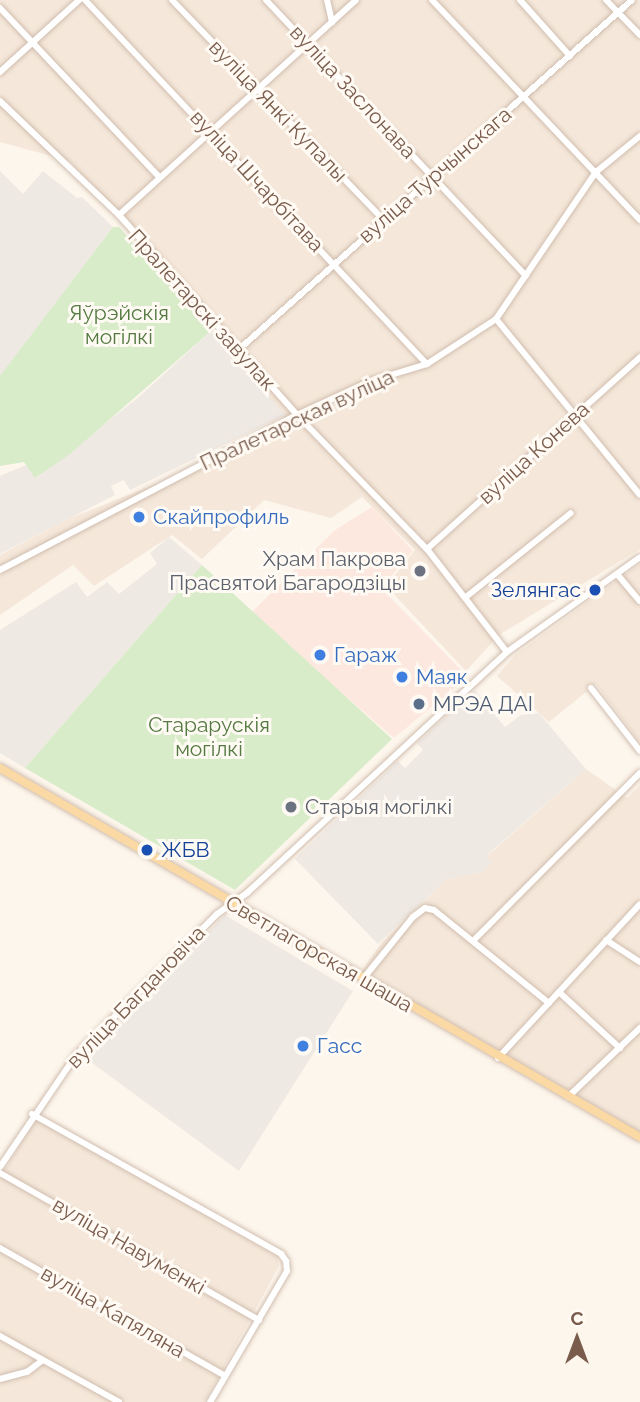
<!DOCTYPE html>
<meta charset="utf-8">
<style>
body{margin:0}
#map{position:relative;width:640px;height:1402px;overflow:hidden;background:#fdf6ec;font-family:Raleway,sans-serif}
div>[style]{position:absolute}
[style*='--x']{left:calc(var(--x)*1px);top:calc(var(--y)*1px);width:calc(var(--w)*1px);rotate:calc(var(--a)*1deg)}
.residential>*{inset:0;background:#f5e8da}
.commercial>*{inset:0;background:#fde8e0}
.industrial>*{inset:0;background:#efe9e4}
.green>*{inset:0;background:#d8ecc9}
.roads{filter:drop-shadow(0 0 2px #d1beb0) drop-shadow(0 0 2px #d1beb0)}
.minor>*{height:6px;margin:-3px;padding:0 3px;transform-origin:3px;border-radius:3px;background:#fff}
.major>*{height:8px;margin:-4px;padding:0 4px;transform-origin:4px;border-radius:4px;background:#fbd9a5}
.dots>*{width:19px;height:19px;translate:-50% -50%;box-sizing:border-box;border:4px solid #fffaf3;border-radius:50%}
span{translate:-50% -50%;white-space:nowrap;text-align:center;line-height:1.15;-webkit-text-stroke:6px #fffaf3;paint-order:stroke}
.street-label{font-size:21px;color:#7a5c4d}
.park-label{font-size:21px;color:#537a41}
.shop-label{font-size:21px;color:#366cbe}
.left{translate:0 -50%;text-align:left}
.worship-label{font-size:21px;color:#5b616d}
.right{translate:-100% -50%;text-align:right}
.transit-label{font-size:21px;color:#164399}
.service-label{font-size:21px;color:#4e5e75}
.north{position:absolute;left:542px;top:1304px;width:70px;height:70px;-webkit-text-stroke:5px #fffaf3;paint-order:stroke;rotate:0deg;font-size:19px;font-weight:700;line-height:28px;text-align:center;color:#7a5c4d}
.north::after{content:'';display:block;margin:auto;width:24px;height:32px;background:#7a5c4d;clip-path:polygon(50% 0,100% 100%,50% 72%,0 100%)}
</style>
<div id="map">
<div class="residential">
<div style="clip-path:polygon(0 0,640px 0,640px 549px,499px 635px,466px 671px,386px 586px,415px 550px,362px 497px,331px 518px,264px 500px,202px 559px,172px 535px,94px 586px,73px 565px,0 615px,0 555px,68px 519px,293px 429px,70px 161px,0 142px)"></div>
<div style="clip-path:polygon(640px 564px,640px 743px,596px 684px,549px 722px,497px 676px,515px 655px)"></div>
<div style="clip-path:polygon(586px 769px,627px 798px,640px 785px,640px 1138px,498px 1058px,362px 970px,383px 941px,447px 879px,482px 872px,487px 856px)"></div>
<div style="clip-path:polygon(36px 1119px,277px 1256px,279px 1266px,205px 1402px,0 1402px,0 1178px)"></div>
</div>
<div class="commercial">
<div style="clip-path:polygon(372px 507px,413px 551px,381px 588px,468px 677px,394px 738px,250px 614px,335px 530px)"></div>
</div>
<div class="industrial">
<div style="clip-path:polygon(0 171px,23px 194px,43px 171px,77px 198px,82px 197px,113px 227px,0 377px)"></div>
<div style="clip-path:polygon(211px 331px,285px 415px,130px 490px,124px 480px,111px 486px,115px 495px,0 554px,0 476px,26px 465px,36px 478px,140px 396px)"></div>
<div style="clip-path:polygon(169px 537px,202px 565px,25px 768px,0 753px,0 630px,76px 582px,87px 597px,107px 582px,119px 594px,157px 564px,150px 553px)"></div>
<div style="clip-path:polygon(475px 690px,505px 727px,521px 715px,539px 713px,586px 769px,487px 855px,492px 863px,482px 872px,447px 879px,378px 944px,295px 859px,398px 761px,405px 768px,423px 750px,417px 743px)"></div>
<div style="clip-path:polygon(225px 915px,353px 991px,239px 1171px,84px 1057px)"></div>
</div>
<div class="green">
<div style="clip-path:polygon(113px 227px,119px 227px,211px 331px,70px 454px,35px 478px,24px 462px,0 466px,0 376px)"></div>
<div style="clip-path:polygon(202px 565px,392px 739px,235px 890px,25px 768px)"></div>
</div>
<div class="roads">
<div class="minor">
<div style="--x:85;--y:0;--w:499;--a:46.8"></div>
<div style="--x:172;--y:0;--w:307;--a:46.1"></div>
<div style="--x:266;--y:0;--w:379;--a:46.7"></div>
<div style="--x:327;--y:0;--w:23;--a:77"></div>
<div style="--x:432;--y:0;--w:303;--a:46.6"></div>
<div style="--x:520;--y:0;--w:75;--a:48.2"></div>
<div style="--x:606;--y:0;--w:49;--a:45.8"></div>
<div style="--x:0;--y:8;--w:233;--a:46.7"></div>
<div style="--x:0;--y:72;--w:107;--a:-42.3"></div>
<div style="--x:0;--y:101;--w:165;--a:43.8"></div>
<div style="--x:119;--y:215;--w:268;--a:48.3"></div>
<div style="--x:297;--y:415;--w:187;--a:45.9"></div>
<div style="--x:427;--y:549;--w:130;--a:52.2"></div>
<div style="--x:119;--y:215;--w:320;--a:-42.2"></div>
<div style="--x:496;--y:319;--w:227;--a:50.7"></div>
<div style="--x:237;--y:351;--w:528;--a:-41.62"></div>
<div style="--x:427;--y:549;--w:287;--a:-42"></div>
<div style="--x:0;--y:570;--w:335;--a:-27.6"></div>
<div style="--x:297;--y:415;--w:81;--a:-24.7"></div>
<div style="--x:371;--y:381;--w:59;--a:-16.9"></div>
<div style="--x:427;--y:364;--w:82;--a:-33.1"></div>
<div style="--x:496;--y:319;--w:178;--a:-55.8"></div>
<div style="--x:596;--y:172;--w:57;--a:-39.3"></div>
<div style="--x:617;--y:574;--w:35;--a:50"></div>
<div style="--x:466;--y:597;--w:134;--a:-38.7"></div>
<div style="--x:591;--y:688;--w:80;--a:52.1"></div>
<div style="--x:606;--y:940;--w:40;--a:32.9"></div>
<div style="--x:473;--y:941;--w:237;--a:-45.2"></div>
<div style="--x:363;--y:979;--w:80;--a:-51.1"></div>
<div style="--x:413;--y:917;--w:15;--a:-37"></div>
<div style="--x:425;--y:908;--w:9;--a:13"></div>
<div style="--x:434;--y:910;--w:148;--a:39"></div>
<div style="--x:559;--y:992;--w:83;--a:42.6"></div>
<div style="--x:498;--y:1058;--w:209;--a:-47.3"></div>
<div style="--x:568;--y:1097;--w:100;--a:-43.8"></div>
<div style="--x:32;--y:1114;--w:286;--a:29.3"></div>
<div style="--x:281;--y:1254;--w:9;--a:54"></div>
<div style="--x:286;--y:1261;--w:10;--a:84"></div>
<div style="--x:287;--y:1271;--w:152;--a:120.4"></div>
<div style="--x:0;--y:1167;--w:135;--a:-55.8"></div>
<div style="--x:76;--y:1055;--w:199;--a:-45"></div>
<div style="--x:217;--y:914;--w:38;--a:-35"></div>
<div style="--x:248;--y:892;--w:353;--a:-42.8"></div>
<div style="--x:507;--y:652;--w:163;--a:-35.5"></div>
<div style="--x:0;--y:1173;--w:298;--a:29.6"></div>
<div style="--x:0;--y:1248;--w:259;--a:29.6"></div>
<div style="--x:0;--y:1336;--w:136;--a:29"></div>
<div style="--x:0;--y:1379;--w:28;--a:-15"></div>
<div style="--x:27;--y:1372;--w:20;--a:-37"></div>
</div>
<div class="major">
<div style="--x:0;--y:768;--w:739;--a:29.97"></div>
</div>
</div>
<div class="dots">
<div style="left:139px;top:517px;background:#3f7fe0"></div>
<div style="left:420px;top:571px;background:#6b7280"></div>
<div style="left:595px;top:590px;background:#1a4fb4"></div>
<div style="left:320px;top:655px;background:#3f7fe0"></div>
<div style="left:402px;top:677px;background:#3f7fe0"></div>
<div style="left:419px;top:704px;background:#5c6f8a"></div>
<div style="left:291px;top:807px;background:#6b7280"></div>
<div style="left:147px;top:850px;background:#1a4fb4"></div>
<div style="left:303px;top:1046px;background:#3f7fe0"></div>
</div>
<div class="street-label">
<span style="left:353px;top:92px;rotate:47deg">вуліца Заслонава</span>
<span style="left:278px;top:111px;rotate:46deg">вуліца Янкі Купалы</span>
<span style="left:435px;top:175px;rotate:-41deg">вуліца Турчынскага</span>
<span style="left:257px;top:181px;rotate:47deg">вуліца Шчарбітава</span>
<span style="left:202px;top:310px;rotate:48deg">Пралетарскі завулак</span>
<span style="left:297px;top:420px;rotate:-25deg">Пралетарская вуліца</span>
<span style="left:534px;top:453px;rotate:-42deg">вуліца Конева</span>
<span style="left:319px;top:954px;rotate:30deg">Светлагорская шаша</span>
<span style="left:136px;top:997px;rotate:-46deg">вуліца Багдановіча</span>
<span style="left:129px;top:1246px;rotate:30deg">вуліца Навуменкі</span>
<span style="left:113px;top:1312px;rotate:30deg">вуліца Капяляна</span>
</div>
<div class="park-label">
<span style="left:119px;top:325px">Яўрэйскія<br>могілкі</span>
<span style="left:209px;top:737px">Старарускія<br>могілкі</span>
</div>
<div class="shop-label">
<span class="left" style="left:153px;top:517px">Скайпрофиль</span>
<span class="left" style="left:334px;top:655px">Гараж</span>
<span class="left" style="left:416px;top:677px">Маяк</span>
<span class="left" style="left:317px;top:1046px">Гасс</span>
</div>
<div class="worship-label">
<span class="right" style="left:406px;top:571px">Храм Пакрова<br>Прасвятой Багародзіцы</span>
<span class="left" style="left:305px;top:807px">Старыя могілкі</span>
</div>
<div class="transit-label">
<span class="right" style="left:581px;top:590px">Зелянгас</span>
<span class="left" style="left:161px;top:850px">ЖБВ</span>
</div>
<div class="service-label">
<span class="left" style="left:433px;top:704px">МРЭА ДАІ</span>
</div>
<div class="north">С</div>
</div>
